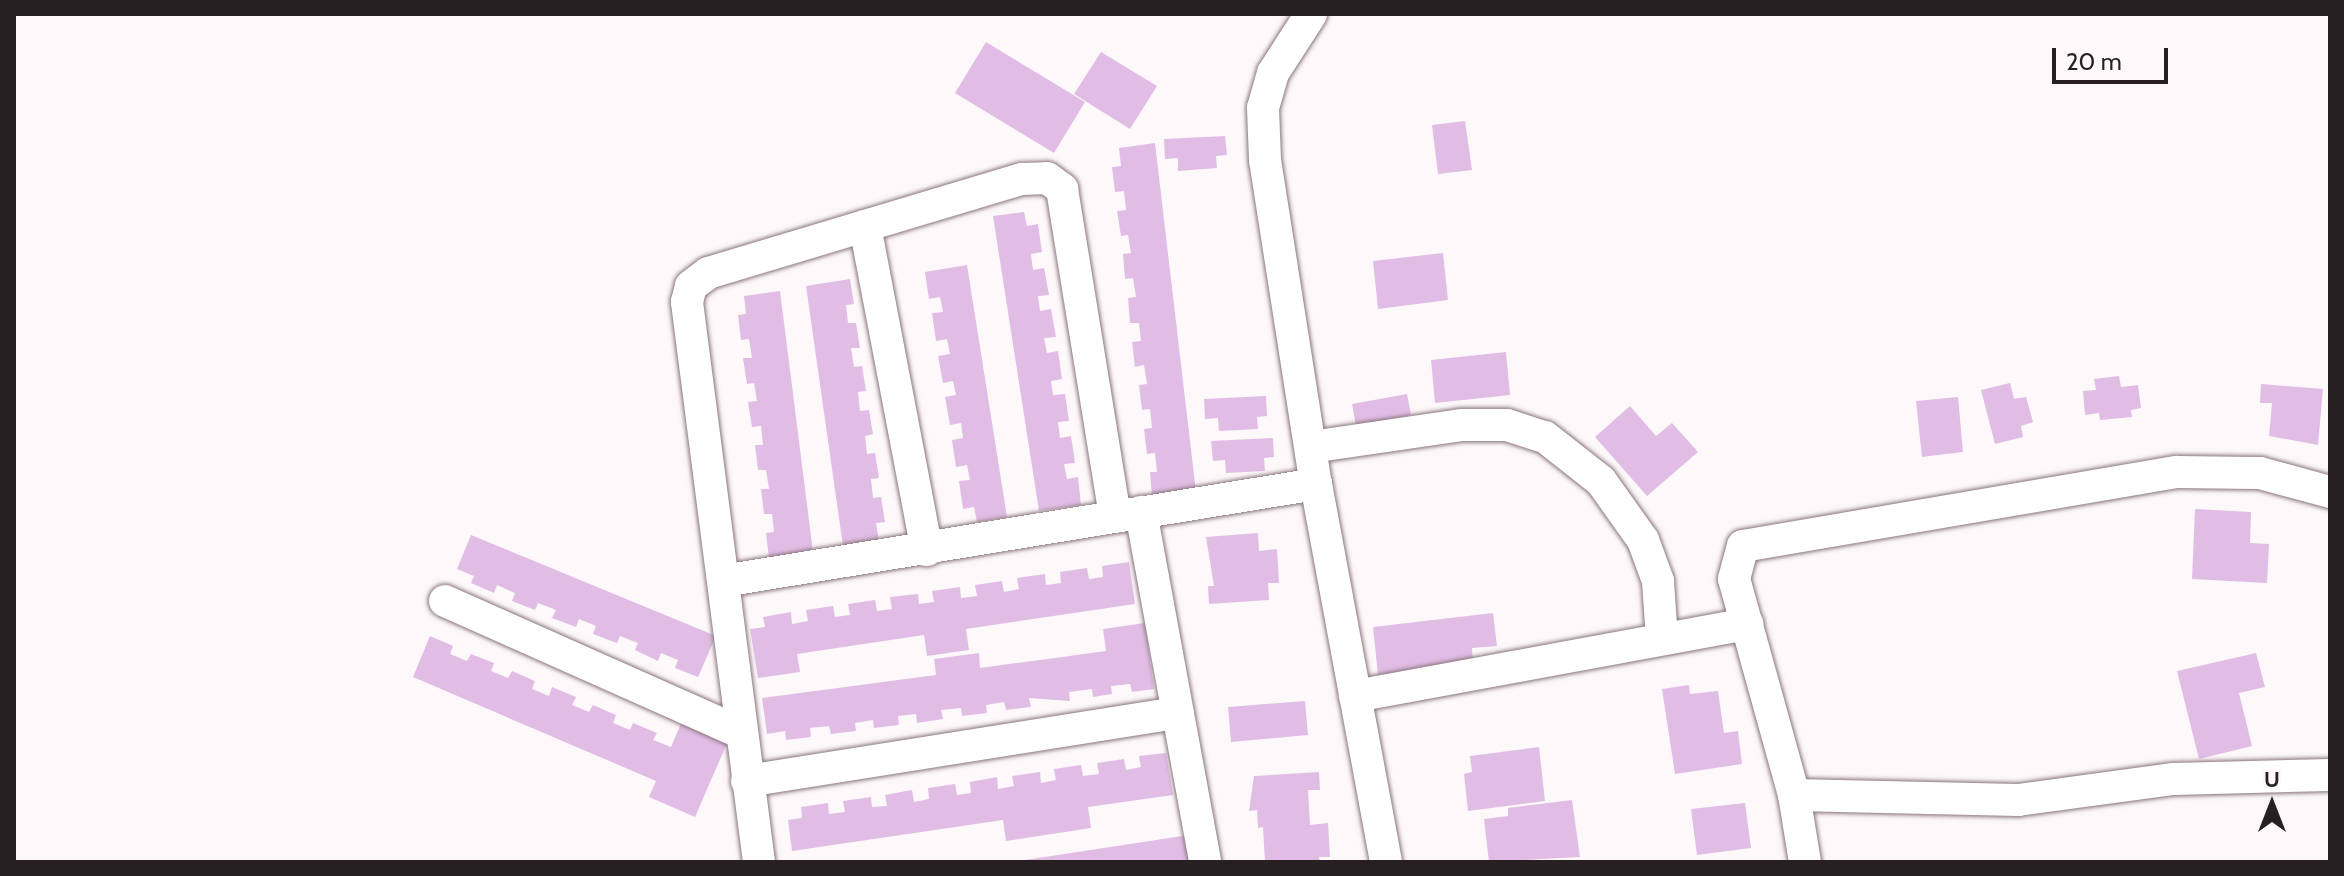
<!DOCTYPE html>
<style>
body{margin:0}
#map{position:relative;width:2344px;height:876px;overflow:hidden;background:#fdf8fa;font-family:Cabin,sans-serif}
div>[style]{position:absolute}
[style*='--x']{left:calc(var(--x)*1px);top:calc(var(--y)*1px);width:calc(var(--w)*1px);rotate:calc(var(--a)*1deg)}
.building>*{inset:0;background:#e1bde6}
.roads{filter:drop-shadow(0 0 2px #8a757c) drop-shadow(0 0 2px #8a757c)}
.minor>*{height:32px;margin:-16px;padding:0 16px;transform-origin:16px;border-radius:16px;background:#fff}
span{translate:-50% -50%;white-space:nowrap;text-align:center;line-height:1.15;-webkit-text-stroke:6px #fdf8fa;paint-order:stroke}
.frame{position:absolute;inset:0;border:16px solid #271f22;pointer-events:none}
.north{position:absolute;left:2232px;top:764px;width:80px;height:80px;-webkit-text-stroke:6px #fdf8fa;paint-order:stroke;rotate:0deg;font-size:22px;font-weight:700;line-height:32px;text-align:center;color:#271f22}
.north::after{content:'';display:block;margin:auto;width:28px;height:36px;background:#271f22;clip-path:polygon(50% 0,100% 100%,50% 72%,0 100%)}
.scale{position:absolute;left:2052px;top:48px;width:116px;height:36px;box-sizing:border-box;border:4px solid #271f22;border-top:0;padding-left:10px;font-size:24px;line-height:28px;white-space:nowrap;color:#271f22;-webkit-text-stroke:6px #fdf8fa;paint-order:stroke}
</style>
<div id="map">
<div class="building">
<div style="clip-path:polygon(986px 42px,1085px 102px,1054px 153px,955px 93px)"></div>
<div style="clip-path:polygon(1101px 52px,1157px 86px,1130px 129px,1074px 94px)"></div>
<div style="clip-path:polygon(1465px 121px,1472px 170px,1438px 174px,1432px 125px)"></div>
<div style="clip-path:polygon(1225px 136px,1227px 155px,1216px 156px,1217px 168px,1178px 171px,1178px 158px,1165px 159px,1164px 139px)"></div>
<div style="clip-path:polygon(1155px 143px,1196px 492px,1152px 497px,1150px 472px,1157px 472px,1155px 453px,1147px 454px,1144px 429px,1152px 428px,1150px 409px,1142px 410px,1139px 385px,1147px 384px,1144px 365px,1135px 367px,1132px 342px,1141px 341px,1139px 323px,1130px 323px,1128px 298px,1136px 297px,1133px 278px,1125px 279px,1123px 254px,1131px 253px,1128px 235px,1121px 236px,1117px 211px,1126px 210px,1124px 191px,1115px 192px,1112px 167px,1121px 166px,1119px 148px)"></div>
<div style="clip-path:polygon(1024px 212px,1027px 226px,1038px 224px,1042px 252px,1031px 254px,1033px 270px,1044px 268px,1049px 295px,1038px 296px,1040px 311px,1051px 309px,1056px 337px,1044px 338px,1047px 353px,1058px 351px,1062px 379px,1051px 381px,1053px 395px,1065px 394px,1069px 421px,1058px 422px,1060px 438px,1071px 436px,1075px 463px,1064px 464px,1067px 479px,1078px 477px,1081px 505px,1039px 511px,993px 216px)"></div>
<div style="clip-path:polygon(1443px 253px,1448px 300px,1378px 309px,1373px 261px)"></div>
<div style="clip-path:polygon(967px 265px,1007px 517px,977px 522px,974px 507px,963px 509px,959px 481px,970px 480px,967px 465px,956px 467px,952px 440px,963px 438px,961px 423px,950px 425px,945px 397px,956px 395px,953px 381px,943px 383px,938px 356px,950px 354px,947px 339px,936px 341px,932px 313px,943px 312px,940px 297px,929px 299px,925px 272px)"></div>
<div style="clip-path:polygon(850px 279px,854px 304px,846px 305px,848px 323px,856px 323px,860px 348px,851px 348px,854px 367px,862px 366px,866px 391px,858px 392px,860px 411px,869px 410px,873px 434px,865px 436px,867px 454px,875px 453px,879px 478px,871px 479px,873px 498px,881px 497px,885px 522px,876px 523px,879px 541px,843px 546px,806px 286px)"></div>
<div style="clip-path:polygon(780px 291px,813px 552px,769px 558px,766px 533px,774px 532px,772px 514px,764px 514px,761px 489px,769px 489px,766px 470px,758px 470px,755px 445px,763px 445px,761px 426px,752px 427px,748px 402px,757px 401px,754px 383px,747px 384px,743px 358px,752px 358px,749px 339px,741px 340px,738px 315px,746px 314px,744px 296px)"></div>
<div style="clip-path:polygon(1506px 352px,1510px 395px,1435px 403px,1431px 360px)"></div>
<div style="clip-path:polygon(2119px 376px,2121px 387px,2138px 385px,2141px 408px,2131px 410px,2132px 417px,2100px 420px,2099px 413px,2085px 415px,2083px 391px,2096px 390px,2094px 379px)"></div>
<div style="clip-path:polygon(2010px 383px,2014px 399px,2026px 397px,2033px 422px,2021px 426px,2023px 437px,1995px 444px,1981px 390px)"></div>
<div style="clip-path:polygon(2261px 384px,2323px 389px,2318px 445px,2269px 436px,2272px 403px,2260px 403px)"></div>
<div style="clip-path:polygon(1407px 394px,1411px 415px,1356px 426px,1352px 404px)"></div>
<div style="clip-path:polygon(1266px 396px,1267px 416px,1257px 417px,1258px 429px,1219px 431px,1218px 418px,1205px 419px,1204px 399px)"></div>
<div style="clip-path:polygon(1958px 397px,1963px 452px,1922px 457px,1916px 401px)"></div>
<div style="clip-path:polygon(1630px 406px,1656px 436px,1672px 423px,1698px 452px,1647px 496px,1595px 437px)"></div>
<div style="clip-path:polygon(1273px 438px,1274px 457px,1264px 458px,1265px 471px,1226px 473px,1225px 460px,1213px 461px,1211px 441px)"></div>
<div style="clip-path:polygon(2195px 509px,2251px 512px,2250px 543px,2269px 544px,2267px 583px,2192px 579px)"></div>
<div style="clip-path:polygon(1258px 533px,1259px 551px,1277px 549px,1279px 583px,1268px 583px,1269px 600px,1209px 604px,1208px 586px,1214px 586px,1206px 537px)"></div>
<div style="clip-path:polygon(471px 535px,716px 636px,698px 677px,675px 668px,678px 660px,661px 653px,658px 661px,635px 650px,638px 643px,620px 636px,617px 643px,593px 634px,596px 626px,579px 619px,576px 627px,552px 618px,556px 610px,538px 603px,535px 610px,512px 601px,515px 593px,497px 585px,494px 593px,471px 583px,474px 576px,457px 569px)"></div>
<div style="clip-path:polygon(1129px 562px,1135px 604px,966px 629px,969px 650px,927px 656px,924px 635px,797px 654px,800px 672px,758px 678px,750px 629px,765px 627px,763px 617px,791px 612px,792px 624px,808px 621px,806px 610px,833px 606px,835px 617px,850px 615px,848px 604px,875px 600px,877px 611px,892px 609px,890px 597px,918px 594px,919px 604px,934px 602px,932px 591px,960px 587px,961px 598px,977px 596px,975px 585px,1002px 581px,1004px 592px,1019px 589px,1017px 578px,1045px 574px,1046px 585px,1061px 583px,1060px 572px,1087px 568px,1089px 579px,1103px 577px,1102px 566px)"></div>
<div style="clip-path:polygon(1493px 613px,1497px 646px,1472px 648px,1473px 664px,1378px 675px,1373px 627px)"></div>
<div style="clip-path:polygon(1145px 623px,1154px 689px,1132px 692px,1130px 684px,1111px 686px,1112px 694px,1093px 697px,1092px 689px,1069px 692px,1070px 701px,1029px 698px,1031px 707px,1006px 710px,1004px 702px,986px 705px,987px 713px,962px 716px,961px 708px,941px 710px,943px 719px,917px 723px,916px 714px,898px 716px,899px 725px,874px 728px,873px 720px,855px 723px,856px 731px,831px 734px,829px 726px,810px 728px,811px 737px,786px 740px,785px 731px,767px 734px,762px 698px,936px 675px,934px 659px,979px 653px,980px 668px,1106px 651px,1103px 629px)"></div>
<div style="clip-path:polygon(430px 636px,453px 646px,450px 654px,467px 661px,471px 654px,494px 663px,491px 671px,508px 678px,512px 671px,535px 681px,532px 689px,549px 696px,552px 687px,576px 697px,572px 705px,589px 712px,593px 705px,616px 715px,613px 723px,630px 730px,633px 723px,657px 733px,653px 740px,671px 747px,682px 721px,728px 741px,695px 817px,649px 797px,656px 781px,413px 677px)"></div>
<div style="clip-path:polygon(2256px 653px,2265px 687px,2239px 693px,2252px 746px,2199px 759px,2177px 671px)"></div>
<div style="clip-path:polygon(1689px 685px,1690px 694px,1718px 691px,1724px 733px,1738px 731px,1742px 764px,1675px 774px,1662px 689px)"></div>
<div style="clip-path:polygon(1305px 701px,1308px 735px,1231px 742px,1228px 707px)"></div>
<div style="clip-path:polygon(1539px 747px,1545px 801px,1468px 811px,1464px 774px,1472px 772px,1470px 756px)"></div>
<div style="clip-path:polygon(1166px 753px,1173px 795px,1088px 807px,1091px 828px,1006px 841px,1003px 820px,792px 851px,788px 820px,802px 818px,801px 807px,828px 803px,829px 814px,845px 812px,843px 801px,871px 797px,872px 807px,887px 806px,885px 795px,912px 790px,914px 802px,929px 799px,928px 788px,955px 784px,957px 795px,971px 793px,970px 782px,997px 777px,998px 789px,1014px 786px,1012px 776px,1040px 772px,1041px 783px,1056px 780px,1054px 769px,1081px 765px,1083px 776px,1099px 774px,1097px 763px,1124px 759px,1126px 770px,1141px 767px,1139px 756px)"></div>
<div style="clip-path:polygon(1319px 772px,1320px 790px,1308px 790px,1310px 825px,1328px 823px,1330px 857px,1319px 857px,1320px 862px,1265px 862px,1263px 827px,1258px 828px,1257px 810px,1249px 811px,1254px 776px)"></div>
<div style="clip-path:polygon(1572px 800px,1580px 857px,1489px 862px,1484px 819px,1508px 816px,1508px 808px)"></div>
<div style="clip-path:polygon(1745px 803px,1751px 848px,1697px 855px,1691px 809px)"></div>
<div style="clip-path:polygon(1189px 835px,1193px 862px,1025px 862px,1025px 860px)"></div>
</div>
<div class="roads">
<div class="minor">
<div style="--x:1311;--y:14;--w:70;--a:122.8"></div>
<div style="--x:1273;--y:73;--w:36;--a:106"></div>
<div style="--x:1263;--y:108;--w:52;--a:87.8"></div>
<div style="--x:1265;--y:160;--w:328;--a:81.1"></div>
<div style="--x:1316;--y:484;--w:384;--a:79.5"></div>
<div style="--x:865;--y:226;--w:330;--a:79.2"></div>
<div style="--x:1311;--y:447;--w:153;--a:-8.3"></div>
<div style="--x:1462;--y:425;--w:45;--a:0"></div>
<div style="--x:1507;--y:425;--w:40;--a:18"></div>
<div style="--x:1545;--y:437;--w:71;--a:38.2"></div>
<div style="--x:1601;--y:481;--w:72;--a:54.6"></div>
<div style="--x:1643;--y:540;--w:44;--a:69.9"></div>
<div style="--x:1658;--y:581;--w:58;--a:86.1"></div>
<div style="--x:1141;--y:512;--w:356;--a:79.6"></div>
<div style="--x:723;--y:581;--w:601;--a:-9.29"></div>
<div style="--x:445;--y:601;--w:325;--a:24"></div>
<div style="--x:1355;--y:696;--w:399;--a:-10.4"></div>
<div style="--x:747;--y:781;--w:436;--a:-9"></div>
<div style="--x:1794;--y:795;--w:224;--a:1.3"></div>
<div style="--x:2018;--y:800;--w:157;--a:-7.7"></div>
<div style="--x:2174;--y:779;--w:156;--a:-1.5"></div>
<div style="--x:759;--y:862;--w:565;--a:-97.33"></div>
<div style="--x:687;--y:302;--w:16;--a:-76"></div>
<div style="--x:691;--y:286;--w:21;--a:-37"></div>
<div style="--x:708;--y:273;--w:328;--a:-16.7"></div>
<div style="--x:1022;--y:179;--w:25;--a:-2"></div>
<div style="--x:1047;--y:178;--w:19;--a:36"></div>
<div style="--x:1062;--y:189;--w:331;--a:80.8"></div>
<div style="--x:1805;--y:862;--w:68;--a:-99.3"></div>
<div style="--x:1794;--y:795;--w:224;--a:-105.5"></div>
<div style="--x:1734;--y:579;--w:34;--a:-75"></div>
<div style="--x:1743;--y:546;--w:440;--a:-9.7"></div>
<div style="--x:2177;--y:472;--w:83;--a:0.7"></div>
<div style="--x:2260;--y:473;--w:73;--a:15.2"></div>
</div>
</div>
<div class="frame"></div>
<div class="north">U</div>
<div class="scale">20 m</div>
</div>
